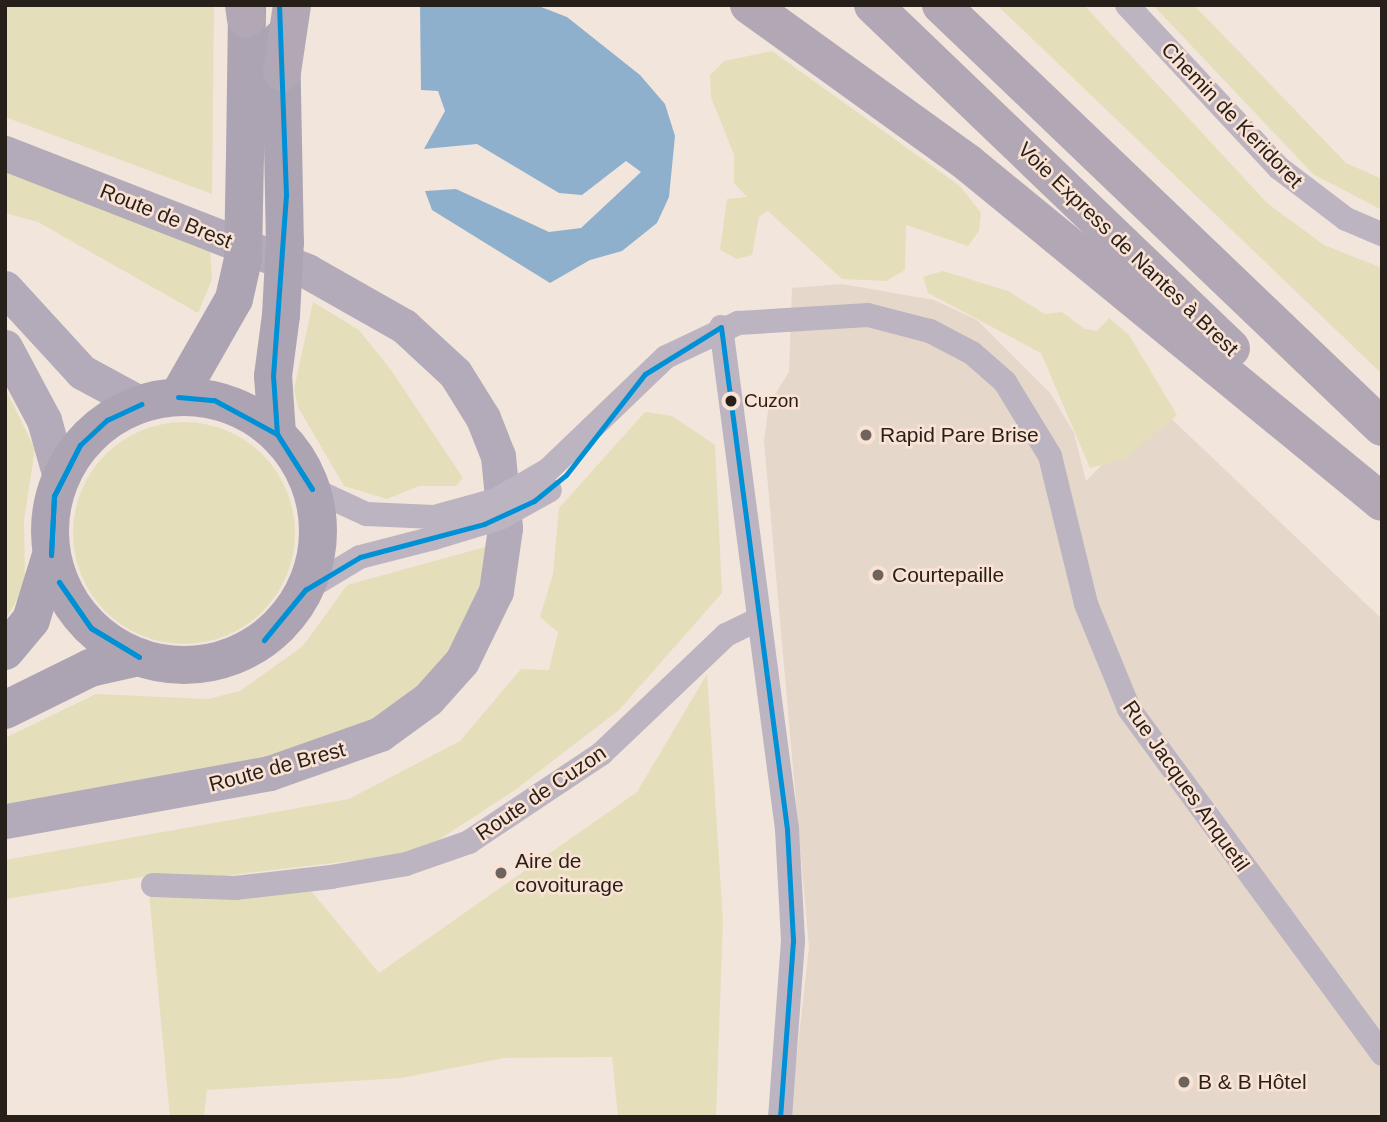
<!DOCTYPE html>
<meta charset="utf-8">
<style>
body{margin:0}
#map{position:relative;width:1387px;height:1122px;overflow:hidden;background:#f2e5dc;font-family:Arial,sans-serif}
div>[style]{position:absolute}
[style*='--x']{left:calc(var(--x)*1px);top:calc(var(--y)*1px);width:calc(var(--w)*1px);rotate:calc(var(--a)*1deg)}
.industrial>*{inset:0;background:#e5d8ca}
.green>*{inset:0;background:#e4dfba}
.round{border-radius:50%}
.water>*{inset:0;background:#8fb0cd}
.street>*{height:24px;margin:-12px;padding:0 12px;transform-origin:12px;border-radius:12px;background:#bcb5c1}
.secondary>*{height:35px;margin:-17.5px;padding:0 17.5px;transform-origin:17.5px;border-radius:17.5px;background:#b4abba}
.primary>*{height:38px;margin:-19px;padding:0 19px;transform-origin:19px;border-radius:19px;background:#ada4b3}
.primary>.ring{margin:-19px;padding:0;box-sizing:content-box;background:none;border:38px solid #ada4b3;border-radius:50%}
.highway>*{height:38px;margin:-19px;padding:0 19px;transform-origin:19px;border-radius:19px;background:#b2a8b5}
.street-bridge>*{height:24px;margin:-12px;padding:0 12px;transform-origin:12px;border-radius:12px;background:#bcb5c1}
.primary-bridge>*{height:38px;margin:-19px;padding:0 19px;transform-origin:19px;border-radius:19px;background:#ada4b3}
.bus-1>*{height:5px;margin:-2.5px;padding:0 2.5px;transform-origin:2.5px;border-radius:2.5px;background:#0090d6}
.dots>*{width:19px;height:19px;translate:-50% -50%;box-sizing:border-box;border:4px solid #fae3d4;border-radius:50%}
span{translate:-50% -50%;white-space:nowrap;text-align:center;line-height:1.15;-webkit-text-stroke:5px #fae3d4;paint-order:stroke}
.bus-label{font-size:19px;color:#271f19}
.left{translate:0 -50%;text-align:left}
.street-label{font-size:21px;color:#271f19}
.poi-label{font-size:21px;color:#271f19}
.frame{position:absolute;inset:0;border:7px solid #271f19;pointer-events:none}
</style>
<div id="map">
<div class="industrial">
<div style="clip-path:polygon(842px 284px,934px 300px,977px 320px,1051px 394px,1074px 433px,1086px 481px,1159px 407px,1382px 619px,1382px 1117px,790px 1117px,809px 947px,764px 441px,769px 404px,789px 372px,792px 288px)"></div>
</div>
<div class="green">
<div style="clip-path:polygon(5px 5px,214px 5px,212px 194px,5px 117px)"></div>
<div style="clip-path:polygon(997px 5px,1084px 5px,1267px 203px,1324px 245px,1382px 268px,1382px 374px)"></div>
<div style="clip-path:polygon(1153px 5px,1194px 5px,1346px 163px,1382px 179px,1382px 210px,1313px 174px)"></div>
<div style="clip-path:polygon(772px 51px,960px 186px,981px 213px,979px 231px,968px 246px,906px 225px,905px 270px,886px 281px,842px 279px,768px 211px,759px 217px,752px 255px,737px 259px,720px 250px,727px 199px,747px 197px,734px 183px,734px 155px,711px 97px,710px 75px,724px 61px)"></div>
<div style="clip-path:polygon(5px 164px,210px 247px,212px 279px,198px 313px,38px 222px,5px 213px)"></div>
<div style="clip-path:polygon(943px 271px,1008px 291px,1045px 314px,1062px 312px,1085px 329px,1097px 331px,1109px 318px,1129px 335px,1177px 415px,1126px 458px,1090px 468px,1041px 353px,928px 293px,923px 277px)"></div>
<div style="clip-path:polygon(313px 302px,359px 330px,391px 370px,463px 478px,456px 486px,419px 486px,387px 499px,344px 486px,298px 407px,294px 389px)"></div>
<div style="clip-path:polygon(5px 388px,35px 449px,24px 520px,25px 586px,5px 620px)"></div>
<div style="clip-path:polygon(645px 412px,672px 416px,715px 445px,722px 593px,619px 710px,515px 790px,429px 846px,384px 857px,223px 876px,161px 874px,5px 899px,5px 860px,349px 799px,460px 741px,521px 669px,549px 670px,558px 632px,540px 617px,553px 574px,559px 508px)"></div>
<div class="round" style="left:73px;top:422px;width:222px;height:222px"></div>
<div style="clip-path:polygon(489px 546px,477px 599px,445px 660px,388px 712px,288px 754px,5px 804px,5px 738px,96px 694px,208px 699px,240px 691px,303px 646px,347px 585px)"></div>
<div style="clip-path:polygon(707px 674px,723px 920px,716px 1117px,618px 1117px,612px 1057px,504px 1058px,401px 1078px,207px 1090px,204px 1117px,170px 1117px,149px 893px,307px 886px,379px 973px,637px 792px)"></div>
</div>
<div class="water">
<div style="clip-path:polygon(420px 5px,536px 5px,567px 17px,640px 75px,665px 104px,675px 136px,669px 197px,657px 223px,622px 251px,590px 260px,550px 283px,432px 210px,425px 191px,456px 189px,549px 232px,581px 228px,641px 172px,626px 161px,582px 195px,559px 193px,477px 144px,424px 149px,445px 111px,438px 91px,421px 90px)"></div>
</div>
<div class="street">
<div style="--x:1127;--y:5;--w:223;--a:47"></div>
<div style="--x:1279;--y:168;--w:84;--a:37.3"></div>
<div style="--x:1346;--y:219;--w:39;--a:23"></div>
<div style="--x:721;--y:327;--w:506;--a:82.51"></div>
<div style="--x:787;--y:829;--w:112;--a:86.9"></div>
<div style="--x:793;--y:941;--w:176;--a:94.2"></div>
<div style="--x:548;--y:470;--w:163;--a:-43.8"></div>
<div style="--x:666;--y:357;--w:80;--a:-25.3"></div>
<div style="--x:738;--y:323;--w:130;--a:-3.5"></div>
<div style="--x:868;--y:315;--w:64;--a:14.5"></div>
<div style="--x:930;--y:331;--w:47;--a:27.6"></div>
<div style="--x:972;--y:353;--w:44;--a:41.3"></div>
<div style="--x:1005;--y:382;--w:87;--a:58.7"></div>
<div style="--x:1050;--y:456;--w:152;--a:76.3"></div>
<div style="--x:1086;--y:604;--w:113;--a:67.7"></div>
<div style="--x:1129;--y:709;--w:428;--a:53.7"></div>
<div style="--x:312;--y:489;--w:60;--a:24.8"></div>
<div style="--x:366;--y:514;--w:68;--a:2.5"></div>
<div style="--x:305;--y:590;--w:64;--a:-31"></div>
<div style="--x:360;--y:557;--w:76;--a:-14.4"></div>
<div style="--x:153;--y:885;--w:82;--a:2.1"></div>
<div style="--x:235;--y:888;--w:97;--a:-6.5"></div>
<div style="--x:331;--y:877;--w:76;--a:-9.8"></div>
<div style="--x:406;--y:864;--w:67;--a:-19.2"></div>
<div style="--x:469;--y:842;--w:159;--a:-33.7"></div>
<div style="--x:601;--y:754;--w:173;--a:-43.6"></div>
<div style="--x:726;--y:635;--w:37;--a:-26"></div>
</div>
<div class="secondary">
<div style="--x:5;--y:153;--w:324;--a:21.3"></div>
<div style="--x:307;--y:271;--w:112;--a:29.6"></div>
<div style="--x:404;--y:326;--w:69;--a:42.7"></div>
<div style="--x:455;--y:373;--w:53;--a:58.1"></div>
<div style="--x:483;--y:418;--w:41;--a:68.5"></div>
<div style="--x:498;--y:456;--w:72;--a:84.4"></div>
<div style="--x:505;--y:528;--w:64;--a:98.1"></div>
<div style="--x:496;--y:591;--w:78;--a:115.9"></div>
<div style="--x:462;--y:661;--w:51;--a:131.8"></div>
<div style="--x:428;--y:699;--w:59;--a:143.9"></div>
<div style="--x:380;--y:734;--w:117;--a:160.5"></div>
<div style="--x:270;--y:773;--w:269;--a:169.7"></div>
<div style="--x:5;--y:288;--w:114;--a:47.5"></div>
<div style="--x:82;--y:372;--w:67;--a:28.5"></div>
<div style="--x:5;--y:347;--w:83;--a:61.9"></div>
<div style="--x:44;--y:420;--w:59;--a:74.3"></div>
</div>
<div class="primary">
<div style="--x:281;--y:39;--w:203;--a:88.9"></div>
<div style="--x:245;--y:156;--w:151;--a:-89.2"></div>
<div class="ring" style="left:50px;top:397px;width:230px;height:230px"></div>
<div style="--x:178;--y:397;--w:113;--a:-60.3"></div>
<div style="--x:277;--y:434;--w:58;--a:-93.9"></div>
<div style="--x:273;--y:376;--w:62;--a:-82.5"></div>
<div style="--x:5;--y:651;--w:40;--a:-50"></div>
<div style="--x:31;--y:620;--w:68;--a:-72.9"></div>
<div style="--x:5;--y:710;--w:95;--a:-26.3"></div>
<div style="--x:90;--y:668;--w:50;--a:-12.7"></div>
</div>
<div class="highway">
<div style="--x:244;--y:5;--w:14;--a:82"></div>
<div style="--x:749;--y:5;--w:270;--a:35.8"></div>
<div style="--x:968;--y:163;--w:535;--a:39.31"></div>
<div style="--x:873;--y:5;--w:496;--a:43.8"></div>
<div style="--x:941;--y:5;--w:610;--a:43.74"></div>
<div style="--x:282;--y:72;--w:68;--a:-81.5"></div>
</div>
<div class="street-bridge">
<div style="--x:434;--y:517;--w:64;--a:-15.3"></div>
<div style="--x:496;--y:500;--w:60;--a:-30"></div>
<div style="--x:434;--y:538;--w:69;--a:-16.9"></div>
<div style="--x:500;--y:518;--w:57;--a:-29.2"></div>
</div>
<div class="primary-bridge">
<div style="--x:234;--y:299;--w:41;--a:-77.3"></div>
<div style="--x:243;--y:259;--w:103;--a:-88.9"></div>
<div style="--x:281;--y:315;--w:73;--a:-86.9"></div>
</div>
<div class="bus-1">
<div style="--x:721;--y:327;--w:506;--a:82.51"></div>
<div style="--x:787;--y:829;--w:112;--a:86.9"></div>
<div style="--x:793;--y:941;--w:176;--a:94.2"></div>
<div style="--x:178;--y:397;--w:36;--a:5"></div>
<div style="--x:214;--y:400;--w:72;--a:28.4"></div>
<div style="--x:277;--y:434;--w:58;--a:-93.9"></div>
<div style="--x:273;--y:376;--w:181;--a:-85.9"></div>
<div style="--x:286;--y:195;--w:190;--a:-92.1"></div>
<div style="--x:277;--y:434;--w:65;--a:57.5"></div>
<div style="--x:277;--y:434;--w:65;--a:57.5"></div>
<div style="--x:80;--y:445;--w:37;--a:-43"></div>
<div style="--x:107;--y:420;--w:38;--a:-25"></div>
<div style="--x:54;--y:496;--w:57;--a:-63"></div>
<div style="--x:54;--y:496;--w:57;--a:-63"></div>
<div style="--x:51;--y:555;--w:59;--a:-87.1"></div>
<div style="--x:51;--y:555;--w:59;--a:-87.1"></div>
<div style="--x:59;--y:582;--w:56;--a:55.2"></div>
<div style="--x:59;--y:582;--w:56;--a:55.2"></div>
<div style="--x:305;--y:590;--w:64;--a:-31"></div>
<div style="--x:360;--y:557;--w:128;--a:-14.9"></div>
<div style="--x:484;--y:524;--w:55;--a:-24.7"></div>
<div style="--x:534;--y:501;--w:41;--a:-39.1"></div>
<div style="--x:566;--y:475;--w:128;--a:-52"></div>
<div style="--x:645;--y:374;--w:89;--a:-31.7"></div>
<div style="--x:91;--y:628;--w:56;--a:31.1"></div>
<div style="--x:91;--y:628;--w:56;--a:31.1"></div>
<div style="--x:264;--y:640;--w:65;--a:-50.6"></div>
<div style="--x:264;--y:640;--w:65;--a:-50.6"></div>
</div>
<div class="dots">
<div style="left:731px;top:401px;background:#271f19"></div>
<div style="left:866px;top:435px;background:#6e645d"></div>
<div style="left:878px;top:575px;background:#6e645d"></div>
<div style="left:501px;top:873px;background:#6e645d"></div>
<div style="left:1184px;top:1082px;background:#6e645d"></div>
</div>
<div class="bus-label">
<span class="left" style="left:744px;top:401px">Cuzon</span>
</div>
<div class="street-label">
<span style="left:1232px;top:115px;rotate:46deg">Chemin de Keridoret</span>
<span style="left:166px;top:216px;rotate:22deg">Route de Brest</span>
<span style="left:1128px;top:249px;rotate:44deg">Voie Express de Nantes à Brest</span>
<span style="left:277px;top:767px;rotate:-15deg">Route de Brest</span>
<span style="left:1186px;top:786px;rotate:55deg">Rue Jacques Anquetil</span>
<span style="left:541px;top:793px;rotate:-34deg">Route de Cuzon</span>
</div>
<div class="poi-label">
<span class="left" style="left:880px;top:435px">Rapid Pare Brise</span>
<span class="left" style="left:892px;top:575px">Courtepaille</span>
<span class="left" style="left:515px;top:873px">Aire de<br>covoiturage</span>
<span class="left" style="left:1198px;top:1082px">B &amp; B Hôtel</span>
</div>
<div class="frame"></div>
</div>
